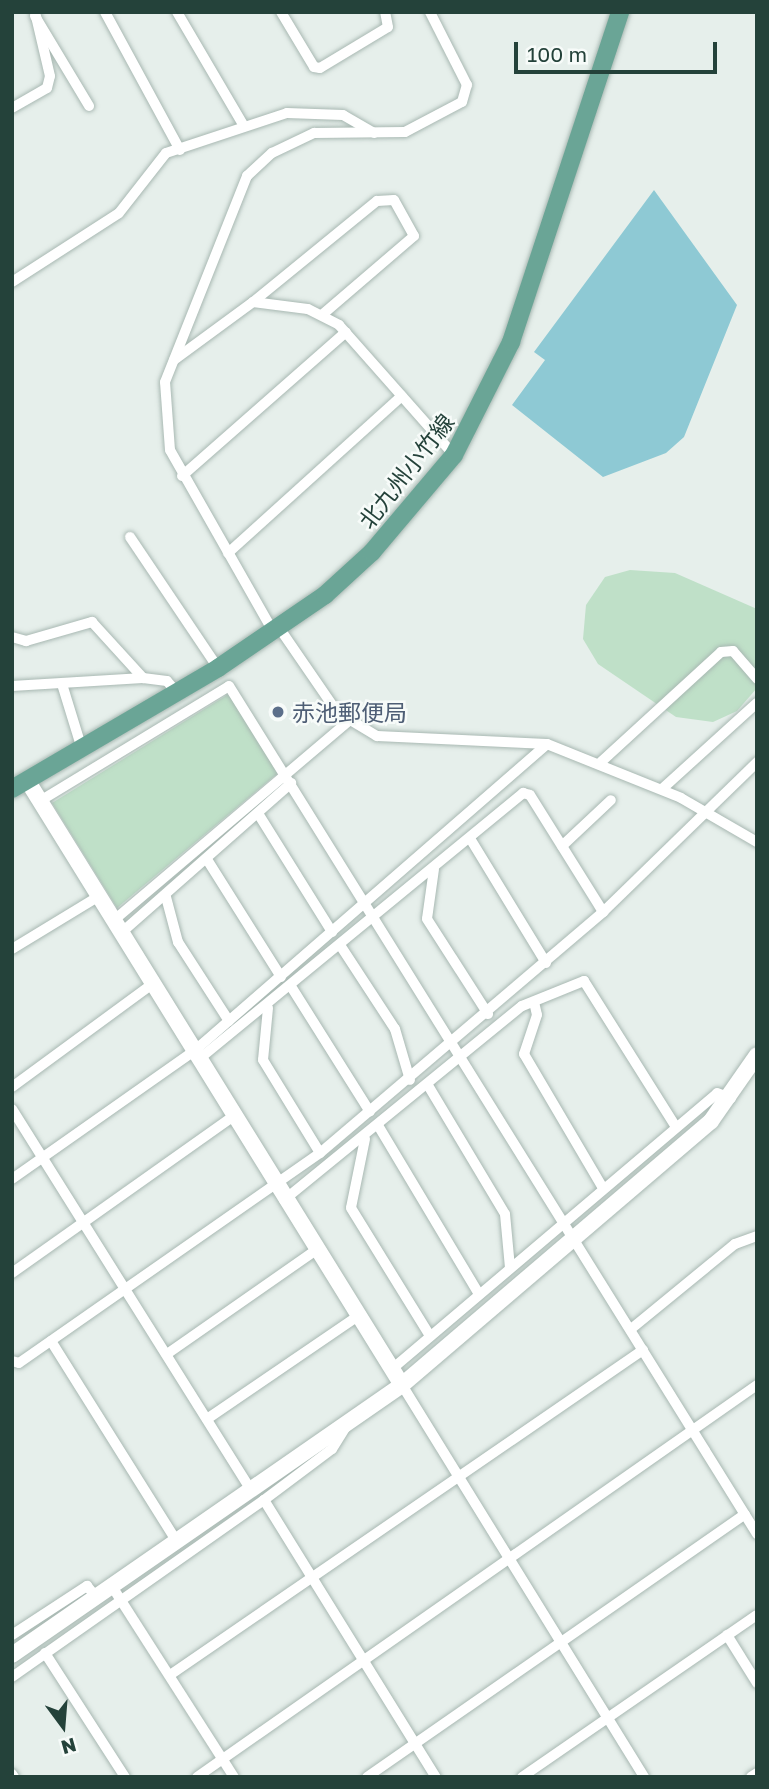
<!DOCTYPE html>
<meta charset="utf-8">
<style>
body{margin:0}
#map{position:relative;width:769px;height:1789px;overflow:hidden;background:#e6efeb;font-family:"Golos Text","Noto Sans JP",sans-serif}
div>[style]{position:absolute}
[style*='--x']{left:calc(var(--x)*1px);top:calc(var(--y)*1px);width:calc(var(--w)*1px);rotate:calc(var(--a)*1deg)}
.green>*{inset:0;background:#bfe0c8}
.water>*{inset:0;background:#8ec9d4}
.roads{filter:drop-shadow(0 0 2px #a8b8b2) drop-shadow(0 0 2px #a8b8b2)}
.street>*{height:10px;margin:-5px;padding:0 5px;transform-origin:5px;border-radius:5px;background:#fff}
.secondary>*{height:16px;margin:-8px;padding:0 8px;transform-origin:8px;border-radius:8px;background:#fff}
.primary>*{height:18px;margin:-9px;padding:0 9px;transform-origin:9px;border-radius:9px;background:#6aa596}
.dots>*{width:19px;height:19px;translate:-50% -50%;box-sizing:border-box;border:4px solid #f7fbf9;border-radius:50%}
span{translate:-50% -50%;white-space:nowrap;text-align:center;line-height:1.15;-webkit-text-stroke:5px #f7fbf9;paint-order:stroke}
.street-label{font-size:23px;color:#24423a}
.service-label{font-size:23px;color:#4e5e75}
.left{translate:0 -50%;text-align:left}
.frame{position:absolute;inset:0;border:14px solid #24423a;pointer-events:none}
.north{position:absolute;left:28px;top:1691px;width:70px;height:70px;-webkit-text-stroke:5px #f7fbf9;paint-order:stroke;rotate:164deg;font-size:19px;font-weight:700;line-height:28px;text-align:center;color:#24423a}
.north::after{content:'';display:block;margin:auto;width:24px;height:32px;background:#24423a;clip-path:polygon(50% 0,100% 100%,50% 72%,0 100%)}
.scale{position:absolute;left:514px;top:42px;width:203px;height:32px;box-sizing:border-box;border:4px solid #24423a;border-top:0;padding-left:9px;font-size:21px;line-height:24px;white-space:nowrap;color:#24423a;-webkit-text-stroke:5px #f7fbf9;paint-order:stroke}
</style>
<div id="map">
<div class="green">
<div style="clip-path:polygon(630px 570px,675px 573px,757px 609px,757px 688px,737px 711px,713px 722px,676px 717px,598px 664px,583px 639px,586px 605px,605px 577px)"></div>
<div style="clip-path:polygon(227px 695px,235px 697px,278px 773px,117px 908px,52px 803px)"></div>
</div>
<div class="water">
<div style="clip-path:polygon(654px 190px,737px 305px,684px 437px,666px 453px,603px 477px,512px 405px,545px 360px,534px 352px)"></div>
</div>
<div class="roads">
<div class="street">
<div style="--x:105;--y:12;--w:157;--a:61.5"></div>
<div style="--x:177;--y:12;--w:129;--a:59.6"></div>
<div style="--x:281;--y:12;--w:64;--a:59"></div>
<div style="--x:314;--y:67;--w:6;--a:9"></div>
<div style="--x:320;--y:68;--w:79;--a:-31.1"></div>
<div style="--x:388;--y:27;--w:15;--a:-101"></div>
<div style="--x:35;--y:16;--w:105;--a:59"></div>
<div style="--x:12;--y:108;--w:40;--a:-29.7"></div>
<div style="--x:47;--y:88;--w:12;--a:-76"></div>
<div style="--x:50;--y:76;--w:66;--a:-103.2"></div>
<div style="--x:12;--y:282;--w:127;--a:-32.8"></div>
<div style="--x:119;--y:213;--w:76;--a:-51.9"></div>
<div style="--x:166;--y:153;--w:127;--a:-18.3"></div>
<div style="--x:287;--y:113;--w:56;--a:2"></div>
<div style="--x:343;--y:115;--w:36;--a:30"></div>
<div style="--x:253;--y:302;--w:160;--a:-39.2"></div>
<div style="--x:377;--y:201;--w:17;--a:-3"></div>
<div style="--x:394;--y:200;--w:41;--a:60.9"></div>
<div style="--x:414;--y:236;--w:120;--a:139.4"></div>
<div style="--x:174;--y:360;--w:98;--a:-36.3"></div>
<div style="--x:253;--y:302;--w:55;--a:7.3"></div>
<div style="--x:308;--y:309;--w:35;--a:27"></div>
<div style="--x:339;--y:325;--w:174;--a:48.5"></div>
<div style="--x:182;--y:476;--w:218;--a:-41.3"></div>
<div style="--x:130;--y:537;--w:158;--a:56.1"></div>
<div style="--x:228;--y:553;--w:234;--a:-42.1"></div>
<div style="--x:280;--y:629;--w:101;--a:55.5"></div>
<div style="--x:337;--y:712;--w:47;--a:31"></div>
<div style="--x:377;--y:736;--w:170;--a:2.7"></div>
<div style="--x:547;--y:744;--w:144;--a:21.9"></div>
<div style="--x:681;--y:798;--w:88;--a:30.1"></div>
<div style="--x:274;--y:633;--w:210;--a:-119.6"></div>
<div style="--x:170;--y:450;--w:68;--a:-94.2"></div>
<div style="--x:165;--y:382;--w:222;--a:-68.3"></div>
<div style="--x:247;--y:176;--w:34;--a:-43"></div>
<div style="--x:272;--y:153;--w:47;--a:-25.5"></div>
<div style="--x:314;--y:133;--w:91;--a:-0.6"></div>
<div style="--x:405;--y:132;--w:64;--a:-27.8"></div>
<div style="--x:462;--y:102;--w:18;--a:-74"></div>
<div style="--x:467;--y:85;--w:82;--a:-116.9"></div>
<div style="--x:12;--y:637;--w:15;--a:16"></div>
<div style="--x:26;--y:641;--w:69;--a:-16.1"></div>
<div style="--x:92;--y:622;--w:76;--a:47.7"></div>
<div style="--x:62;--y:684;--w:68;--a:72.9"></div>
<div style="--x:12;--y:686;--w:131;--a:-3.5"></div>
<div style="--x:143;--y:678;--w:24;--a:7"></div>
<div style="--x:167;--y:681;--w:16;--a:50"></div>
<div style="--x:601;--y:762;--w:163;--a:-42.5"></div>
<div style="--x:721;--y:652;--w:12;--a:-5"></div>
<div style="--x:733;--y:651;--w:37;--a:49"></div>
<div style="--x:662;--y:789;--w:128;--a:-42.2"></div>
<div style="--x:40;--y:801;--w:221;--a:-31.3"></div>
<div style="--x:229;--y:686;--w:999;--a:58.09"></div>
<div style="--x:259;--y:815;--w:138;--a:58"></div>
<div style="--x:471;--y:840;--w:144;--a:58.6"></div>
<div style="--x:562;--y:846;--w:67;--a:-43.2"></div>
<div style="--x:208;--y:861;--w:137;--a:57.8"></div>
<div style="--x:434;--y:869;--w:50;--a:98"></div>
<div style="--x:427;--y:919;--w:113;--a:57.3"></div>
<div style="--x:166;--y:897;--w:47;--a:75.1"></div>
<div style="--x:178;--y:942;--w:94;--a:57.2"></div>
<div style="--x:113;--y:921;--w:308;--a:-40.3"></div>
<div style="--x:121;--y:933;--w:227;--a:-41.4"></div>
<div style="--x:340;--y:945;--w:100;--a:56.8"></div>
<div style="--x:395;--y:1029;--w:53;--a:73.6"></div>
<div style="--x:12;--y:949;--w:102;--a:-31.3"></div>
<div style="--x:292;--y:988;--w:146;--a:57.8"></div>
<div style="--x:534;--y:1002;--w:13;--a:77"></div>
<div style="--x:537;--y:1015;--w:41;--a:108.4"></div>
<div style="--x:524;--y:1054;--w:156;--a:59.5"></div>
<div style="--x:268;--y:1008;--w:52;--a:95.5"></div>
<div style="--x:263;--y:1060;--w:109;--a:58.5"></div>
<div style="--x:198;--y:1060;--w:421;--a:-39.4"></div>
<div style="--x:523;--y:793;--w:7;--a:16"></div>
<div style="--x:530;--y:795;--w:138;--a:58"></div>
<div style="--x:12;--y:1087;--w:172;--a:-36.3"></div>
<div style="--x:429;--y:1087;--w:148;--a:59.1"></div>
<div style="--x:505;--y:1214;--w:54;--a:84.7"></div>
<div style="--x:12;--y:1109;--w:451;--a:57.9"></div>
<div style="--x:379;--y:1127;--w:195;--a:59.1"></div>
<div style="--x:365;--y:1139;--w:70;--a:101.5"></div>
<div style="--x:351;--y:1208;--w:150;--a:58.3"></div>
<div style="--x:12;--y:1179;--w:221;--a:-35.1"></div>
<div style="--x:193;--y:1052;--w:469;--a:-41"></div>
<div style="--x:284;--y:1200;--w:307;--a:-39.2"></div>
<div style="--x:522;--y:1006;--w:67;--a:-22"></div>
<div style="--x:584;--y:981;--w:173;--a:57.8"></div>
<div style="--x:12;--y:1273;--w:272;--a:-35.3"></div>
<div style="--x:631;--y:1329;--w:134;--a:-39.3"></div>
<div style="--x:735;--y:1244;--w:23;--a:-20"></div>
<div style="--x:51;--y:1341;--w:237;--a:57.9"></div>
<div style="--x:167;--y:1354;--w:182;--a:-34.9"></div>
<div style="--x:12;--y:1361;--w:7;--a:16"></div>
<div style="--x:19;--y:1363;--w:367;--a:-34.9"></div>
<div style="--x:320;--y:1153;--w:372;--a:-40.4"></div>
<div style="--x:603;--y:912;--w:215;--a:-44.2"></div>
<div style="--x:392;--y:1369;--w:426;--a:-40.3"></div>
<div style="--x:717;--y:1093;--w:15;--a:20"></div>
<div style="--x:402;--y:1385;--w:461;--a:58.3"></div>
<div style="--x:207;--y:1419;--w:183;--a:-34.3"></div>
<div style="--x:264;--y:1500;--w:326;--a:58.2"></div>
<div style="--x:113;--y:1588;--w:224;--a:57.4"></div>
<div style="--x:12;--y:1635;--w:90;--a:-33.2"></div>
<div style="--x:87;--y:1586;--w:16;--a:50"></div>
<div style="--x:727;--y:1635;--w:57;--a:58"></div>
<div style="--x:45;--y:1653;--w:148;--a:57.2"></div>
<div style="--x:170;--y:1675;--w:574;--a:-34.49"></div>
<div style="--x:12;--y:1677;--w:308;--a:-35.1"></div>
<div style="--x:264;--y:1500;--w:85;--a:-36.9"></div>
<div style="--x:332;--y:1449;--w:25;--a:-58"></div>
<div style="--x:12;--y:1774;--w:4;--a:56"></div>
<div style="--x:197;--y:1777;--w:684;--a:-34.99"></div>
<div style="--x:367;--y:1777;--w:460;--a:-34.8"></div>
<div style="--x:522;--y:1777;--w:285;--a:-34.6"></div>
<div style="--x:751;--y:1777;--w:7;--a:-34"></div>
</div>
<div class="secondary">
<div style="--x:27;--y:780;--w:712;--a:58.21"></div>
<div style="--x:12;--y:1655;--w:474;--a:-34.7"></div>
<div style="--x:402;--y:1385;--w:406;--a:-40.5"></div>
<div style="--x:711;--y:1121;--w:80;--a:-55.1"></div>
</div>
<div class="primary">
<div style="--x:12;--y:789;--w:239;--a:-30.4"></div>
<div style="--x:218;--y:668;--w:130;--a:-34.3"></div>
<div style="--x:325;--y:595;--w:64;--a:-42.5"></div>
<div style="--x:372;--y:552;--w:127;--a:-49.8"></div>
<div style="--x:454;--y:455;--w:127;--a:-63.2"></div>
<div style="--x:511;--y:342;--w:348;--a:-71.7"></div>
</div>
</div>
<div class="dots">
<div style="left:278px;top:712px;background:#5c6f8a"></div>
</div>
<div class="street-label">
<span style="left:406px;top:471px;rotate:-52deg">北九州小竹線</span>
</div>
<div class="service-label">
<span class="left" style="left:292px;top:712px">赤池郵便局</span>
</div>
<div class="frame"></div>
<div class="north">N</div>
<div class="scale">100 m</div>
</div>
